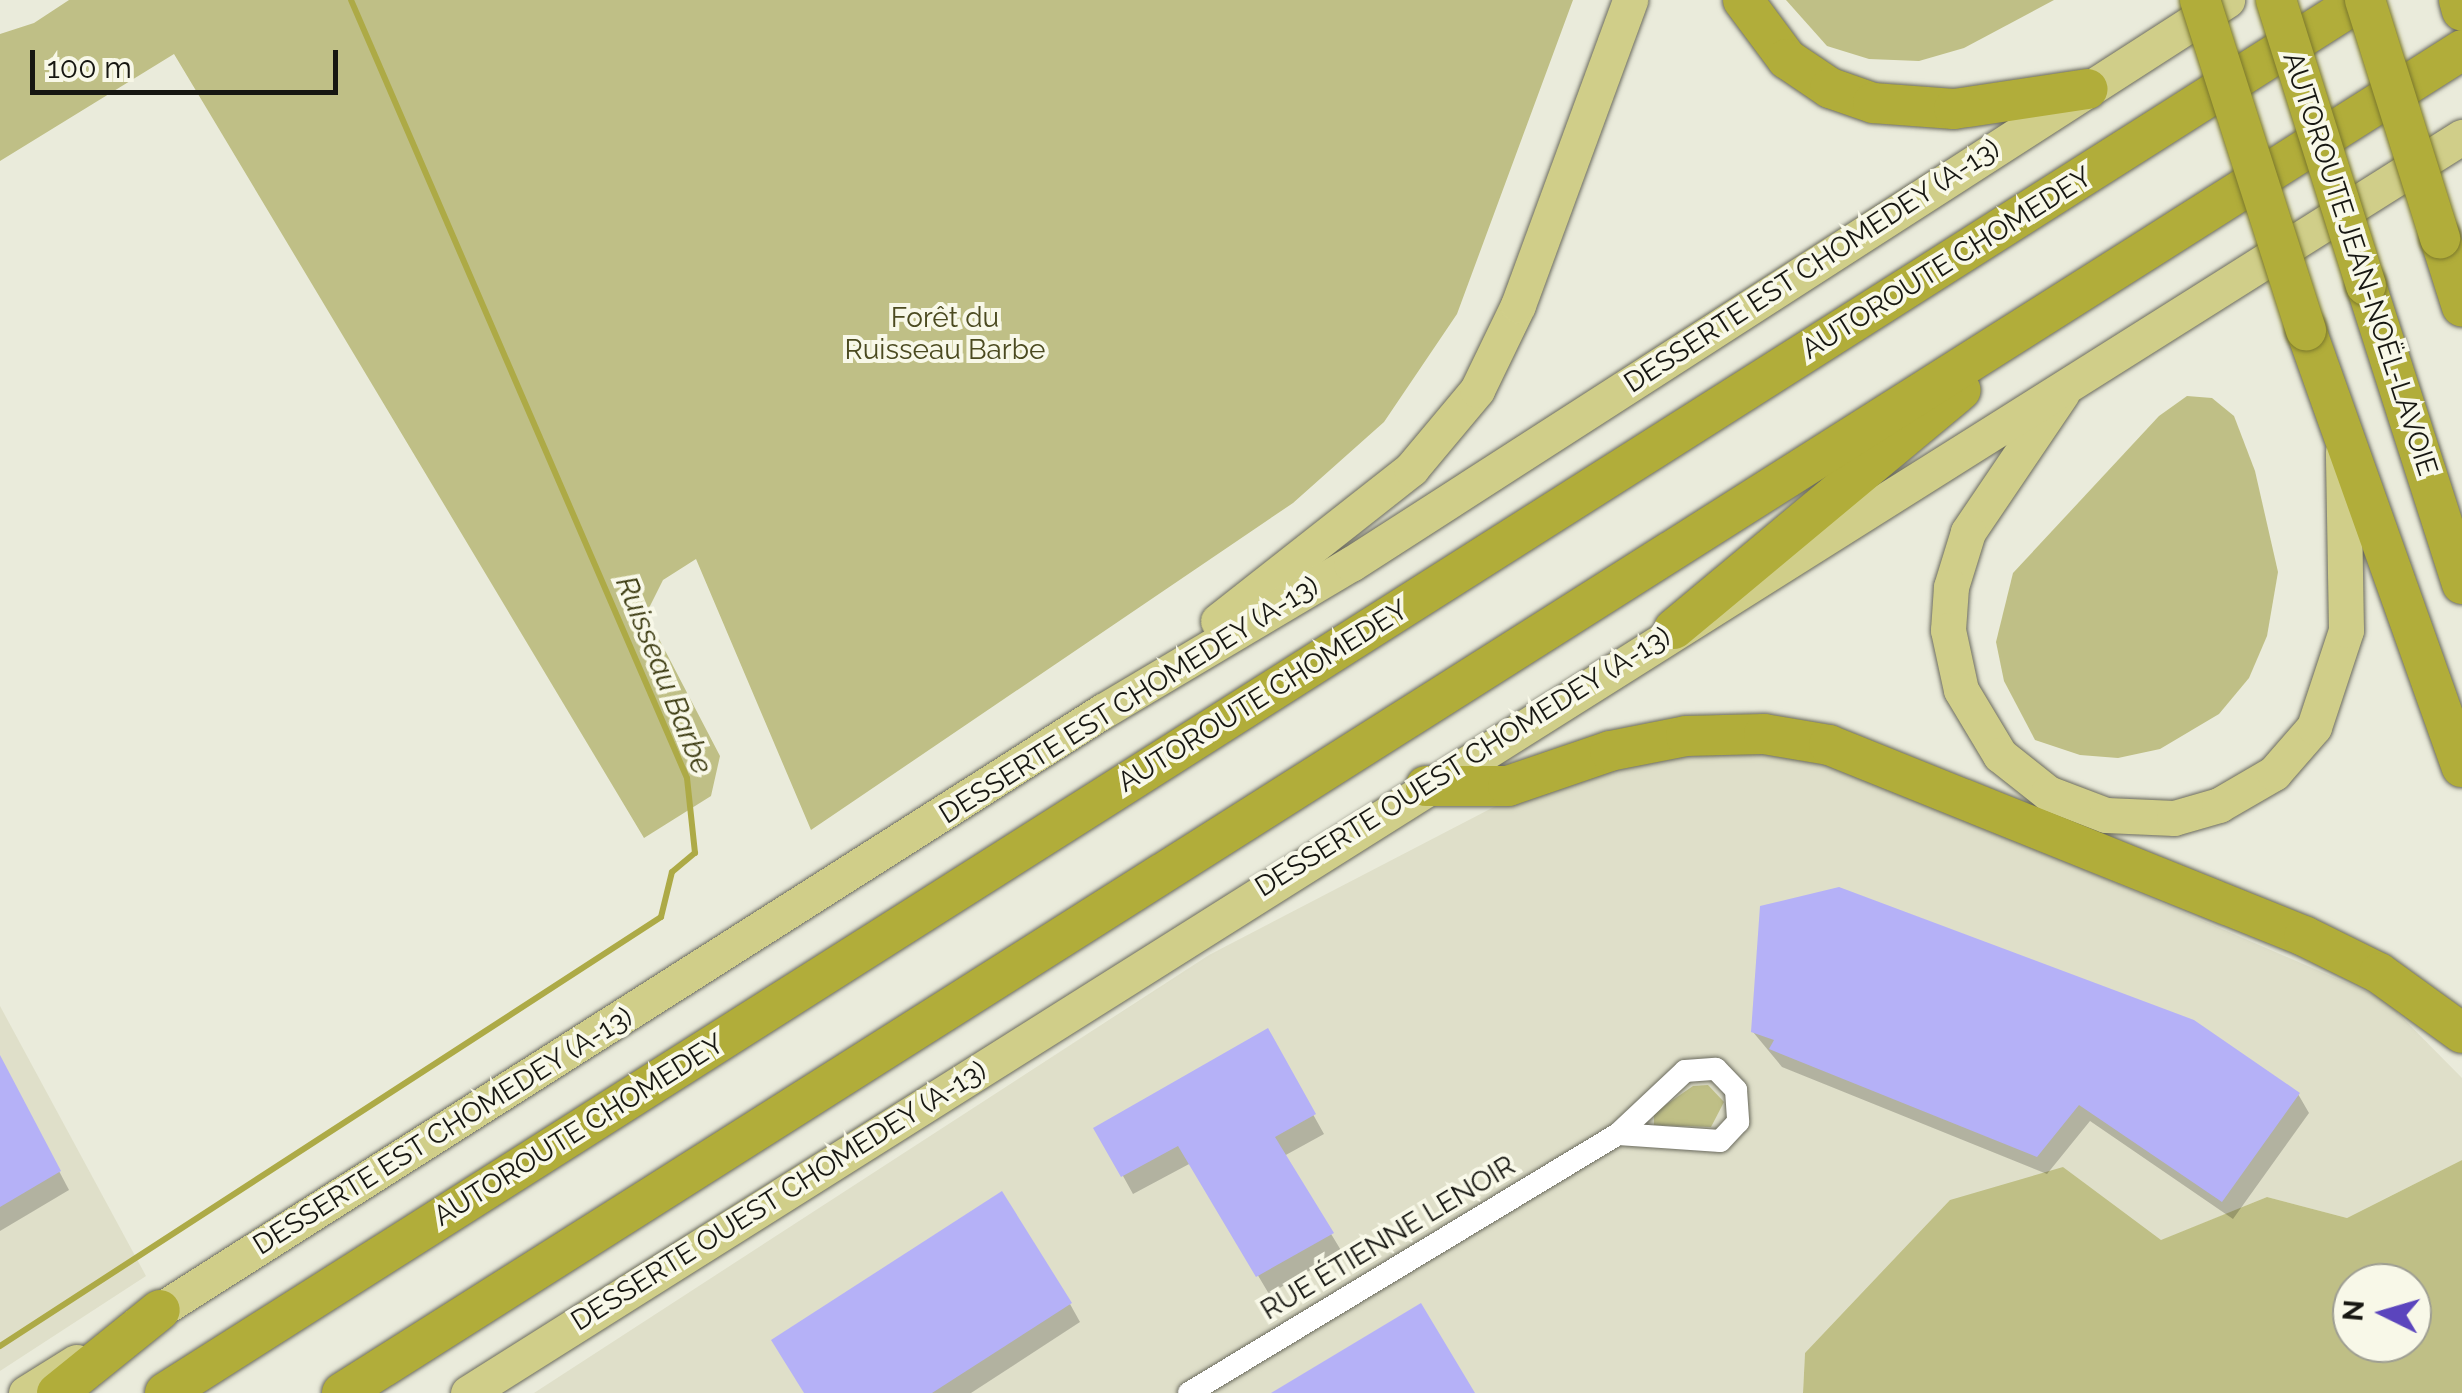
<!DOCTYPE html>
<meta charset="utf-8">
<style>
body{margin:0}
#map{position:relative;width:2462px;height:1393px;overflow:hidden;background:#eaebdb;font-family:Raleway,sans-serif}
div>[style]{position:absolute}
[style*='--x']{left:calc(var(--x)*1px);top:calc(var(--y)*1px);width:calc(var(--w)*1px);rotate:calc(var(--a)*1deg)}
.built>*{inset:0;background:#dfdfc9}
.green>*{inset:0;background:#bfbf86}
.shadow>*{inset:0;background:#0003}
.stream>*{height:6px;margin:-3px;padding:0 3px;transform-origin:3px;border-radius:3px;background:#adaa46}
.building>*{inset:0;background:#b5b1f7}
.roads{filter:drop-shadow(0 0 2px #6a6a5d) drop-shadow(0 0 2px #6a6a5d)}
.street>*{height:22px;margin:-11px;padding:0 11px;transform-origin:11px;border-radius:11px;background:#fff}
.primary>*{height:35px;margin:-17.5px;padding:0 17.5px;transform-origin:17.5px;border-radius:17.5px;background:#d0ce89}
.highway>*{height:40px;margin:-20px;padding:0 20px;transform-origin:20px;border-radius:20px;background:#b1ad3a}
.bridges{filter:drop-shadow(0 0 2px #7b782c) drop-shadow(0 0 2px #7b782c)}
.highway-bridge>*{height:40px;margin:-20px;padding:0 20px;transform-origin:20px;border-radius:20px;background:#b1ad3a}
span{translate:-50% -50%;white-space:nowrap;text-align:center;line-height:1.15;-webkit-text-stroke:8px #f8f8e8;paint-order:stroke}
.street-label{font-size:28px;color:#171712}
.park-label{font-size:28px;color:#4b4a20}
.water-label{font-size:30px;color:#3d3c12;font-style:italic}
.north{position:absolute;left:2332px;top:1263px;width:100px;height:100px;box-sizing:border-box;background:#f8f8e8;border:2px solid #9e9e92;border-radius:50%;rotate:275deg;font-size:28px;font-weight:700;line-height:40px;text-align:center;color:#171712}
.north::after{content:'';display:block;margin:auto;width:35px;height:45px;background:#5b45bd;clip-path:polygon(50% 0,100% 100%,50% 72%,0 100%)}
.scale{position:absolute;left:30px;top:50px;width:308px;height:45px;box-sizing:border-box;border:5px solid #171712;border-top:0;padding-left:12px;font-size:30px;line-height:35px;white-space:nowrap;color:#171712;-webkit-text-stroke:8px #f8f8e8;paint-order:stroke}
</style>
<div id="map">
<div class="built">
<div style="clip-path:polygon(1688px 748px,1827px 758px,2384px 999px,2462px 1078px,2462px 1160px,2347px 1218px,2267px 1197px,2160px 1241px,2063px 1167px,1805px 1353px,1803px 1393px,534px 1393px,1209px 955px,1517px 795px)"></div>
<div style="clip-path:polygon(0 1006px,146px 1276px,0 1371px)"></div>
</div>
<div class="green">
<div style="clip-path:polygon(69px 0,1573px 0,1457px 314px,1384px 422px,1293px 503px,811px 830px,696px 559px,663px 580px,646px 614px,720px 756px,711px 796px,644px 838px,174px 54px,0 161px,0 34px,34px 23px)"></div>
<div style="clip-path:polygon(1786px 0,2054px 0,1964px 48px,1919px 61px,1869px 59px,1827px 46px)"></div>
<div style="clip-path:polygon(2187px 396px,2212px 398px,2234px 416px,2255px 471px,2278px 572px,2267px 636px,2249px 678px,2219px 714px,2160px 749px,2118px 758px,2080px 755px,2035px 740px,2004px 681px,1996px 642px,2013px 573px,2159px 416px)"></div>
<div style="clip-path:polygon(1708px 1085px,1724px 1102px,1711px 1127px,1654px 1125px,1654px 1113px,1693px 1086px)"></div>
<div style="clip-path:polygon(evenodd,2462px 1160px,2462px 1393px,1803px 1393px,1805px 1353px,1950px 1200px,2063px 1167px,2161px 1240px,2267px 1197px,2347px 1218px,2462px 1160px,2352px 1283px,2412px 1283px,2412px 1343px,2352px 1343px,2352px 1283px)"></div>
</div>
<div class="shadow">
<div style="clip-path:polygon(1267px 1032px,1324px 1134px,1284px 1156px,1342px 1252px,1269px 1294px,1191px 1163px,1133px 1194px,1097px 1129px)"></div>
<div style="clip-path:polygon(1753px 1032px,2298px 1094px,2309px 1113px,2233px 1219px,2090px 1121px,2047px 1174px,1782px 1067px)"></div>
<div style="clip-path:polygon(0 1059px,69px 1190px,0 1231px)"></div>
<div style="clip-path:polygon(1070px 1304px,1080px 1322px,971px 1393px,806px 1393px)"></div>
</div>
<div class="stream">
<div style="--x:0;--y:1346;--w:788;--a:-32.98"></div>
<div style="--x:661;--y:917;--w:46;--a:-76.3"></div>
<div style="--x:672;--y:872;--w:30;--a:-40"></div>
<div style="--x:695;--y:853;--w:75;--a:-96.1"></div>
<div style="--x:687;--y:778;--w:847;--a:-113.36"></div>
</div>
<div class="building">
<div style="clip-path:polygon(1839px 887px,2194px 1020px,2300px 1093px,2222px 1202px,2079px 1105px,2037px 1157px,1769px 1049px,1774px 1040px,1751px 1032px,1760px 906px)"></div>
<div style="clip-path:polygon(1268px 1028px,1316px 1114px,1275px 1137px,1334px 1233px,1256px 1277px,1178px 1146px,1121px 1177px,1093px 1128px)"></div>
<div style="clip-path:polygon(0 1055px,61px 1171px,0 1207px)"></div>
<div style="clip-path:polygon(1002px 1191px,1072px 1303px,932px 1393px,804px 1393px,771px 1340px)"></div>
<div style="clip-path:polygon(1421px 1303px,1475px 1393px,1271px 1393px)"></div>
</div>
<div class="roads">
<div class="street">
<div style="--x:1189;--y:1393;--w:501;--a:-31.12"></div>
<div style="--x:1618;--y:1134;--w:92;--a:-43.2"></div>
<div style="--x:1685;--y:1071;--w:31;--a:-4"></div>
<div style="--x:1716;--y:1069;--w:29;--a:46"></div>
<div style="--x:1736;--y:1090;--w:32;--a:86"></div>
<div style="--x:1738;--y:1122;--w:26;--a:133"></div>
<div style="--x:1720;--y:1141;--w:102;--a:-176.1"></div>
</div>
<div class="primary">
<div style="--x:2062;--y:393;--w:168;--a:124.1"></div>
<div style="--x:1968;--y:532;--w:58;--a:107.2"></div>
<div style="--x:1951;--y:587;--w:43;--a:94"></div>
<div style="--x:1948;--y:630;--w:61;--a:77.8"></div>
<div style="--x:1961;--y:690;--w:76;--a:59"></div>
<div style="--x:2000;--y:755;--w:61;--a:38.4"></div>
<div style="--x:2048;--y:793;--w:62;--a:20.8"></div>
<div style="--x:2106;--y:815;--w:68;--a:2.5"></div>
<div style="--x:2174;--y:818;--w:47;--a:-16.1"></div>
<div style="--x:2219;--y:805;--w:64;--a:-30.2"></div>
<div style="--x:2274;--y:773;--w:61;--a:-49"></div>
<div style="--x:2314;--y:727;--w:102;--a:-71.7"></div>
<div style="--x:2346;--y:630;--w:178;--a:-91"></div>
<div style="--x:1218;--y:621;--w:246;--a:-38.2"></div>
<div style="--x:1411;--y:469;--w:103;--a:-50.1"></div>
<div style="--x:1477;--y:390;--w:94;--a:-64.2"></div>
<div style="--x:1518;--y:305;--w:325;--a:-69.8"></div>
<div style="--x:138;--y:1324;--w:1143;--a:-32.43"></div>
<div style="--x:1103;--y:711;--w:288;--a:-30.7"></div>
<div style="--x:1351;--y:564;--w:1042;--a:-32.77"></div>
<div style="--x:26;--y:1393;--w:59;--a:-31.8"></div>
<div style="--x:468;--y:1393;--w:2357;--a:-32.21"></div>
</div>
<div class="highway">
<div style="--x:1743;--y:0;--w:74;--a:53.3"></div>
<div style="--x:1787;--y:59;--w:52;--a:34"></div>
<div style="--x:1830;--y:88;--w:46;--a:19.2"></div>
<div style="--x:1873;--y:103;--w:81;--a:4.2"></div>
<div style="--x:1954;--y:109;--w:135;--a:-8.5"></div>
<div style="--x:2459;--y:0;--w:11;--a:75"></div>
<div style="--x:2440;--y:238;--w:72;--a:72.3"></div>
<div style="--x:2366;--y:285;--w:314;--a:72.2"></div>
<div style="--x:2306;--y:330;--w:464;--a:70.4"></div>
<div style="--x:1674;--y:629;--w:373;--a:-39.8"></div>
<div style="--x:1426;--y:786;--w:82;--a:0"></div>
<div style="--x:1508;--y:786;--w:108;--a:-18.9"></div>
<div style="--x:1610;--y:751;--w:77;--a:-11.2"></div>
<div style="--x:1686;--y:736;--w:78;--a:-1.5"></div>
<div style="--x:1764;--y:734;--w:66;--a:9.6"></div>
<div style="--x:1829;--y:745;--w:512;--a:21.91"></div>
<div style="--x:2304;--y:936;--w:84;--a:26.3"></div>
<div style="--x:2379;--y:973;--w:102;--a:35.9"></div>
<div style="--x:57;--y:1393;--w:132;--a:-38.9"></div>
<div style="--x:165;--y:1393;--w:2601;--a:-32.39"></div>
<div style="--x:342;--y:1393;--w:2510;--a:-32.35"></div>
</div>
</div>
<div class="bridges">
<div class="highway-bridge">
<div style="--x:2200;--y:0;--w:347;--a:72.2"></div>
<div style="--x:2276;--y:0;--w:299;--a:72.5"></div>
<div style="--x:2365;--y:0;--w:250;--a:72.5"></div>
</div>
</div>
<div class="street-label">
<span style="left:1947px;top:263px;rotate:-32deg">AUTOROUTE CHOMEDEY</span>
<span style="left:2360px;top:264px;rotate:72deg">AUTOROUTE JEAN-NOËL-LAVOIE</span>
<span style="left:1812px;top:266px;rotate:-33deg">DESSERTE EST CHOMEDEY (A-13)</span>
<span style="left:1263px;top:696px;rotate:-32deg">AUTOROUTE CHOMEDEY</span>
<span style="left:1129px;top:700px;rotate:-32deg">DESSERTE EST CHOMEDEY (A-13)</span>
<span style="left:1463px;top:762px;rotate:-32deg">DESSERTE OUEST CHOMEDEY (A-13)</span>
<span style="left:579px;top:1130px;rotate:-32deg">AUTOROUTE CHOMEDEY</span>
<span style="left:443px;top:1131px;rotate:-32deg">DESSERTE EST CHOMEDEY (A-13)</span>
<span style="left:779px;top:1196px;rotate:-32deg">DESSERTE OUEST CHOMEDEY (A-13)</span>
<span style="left:1388px;top:1238px;rotate:-31deg">RUE ÉTIENNE LENOIR</span>
</div>
<div class="park-label">
<span style="left:945px;top:334px">Forêt du<br>Ruisseau Barbe</span>
</div>
<div class="water-label">
<span style="left:664px;top:675px;rotate:68deg">Ruisseau Barbe</span>
</div>
<div class="north">N</div>
<div class="scale">100 m</div>
</div>
